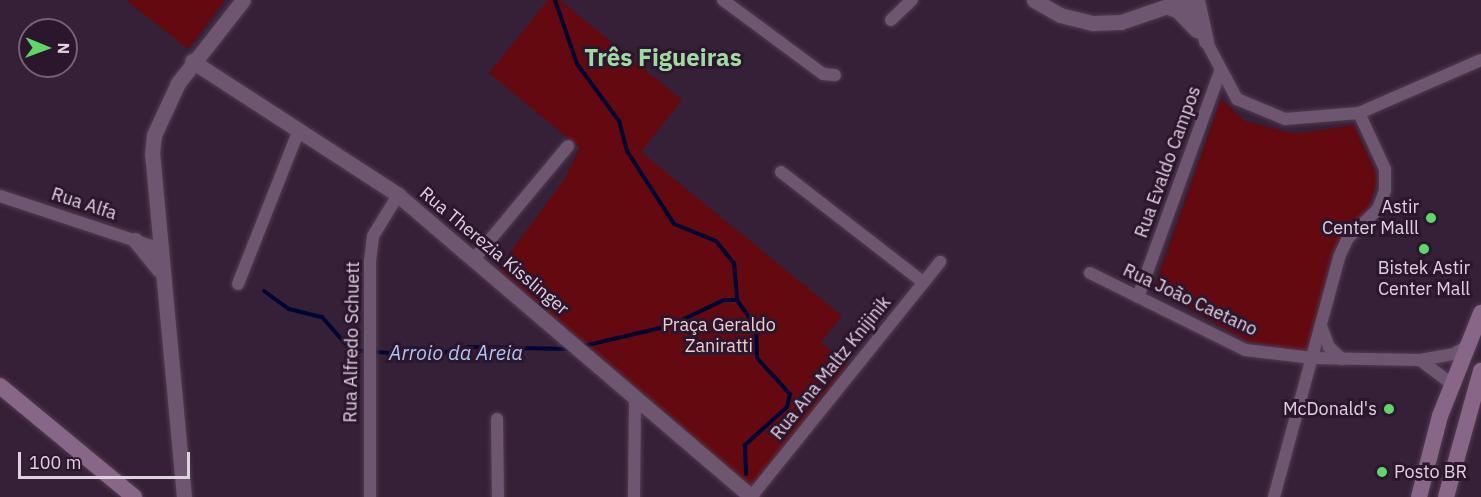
<!DOCTYPE html>
<meta charset="utf-8">
<style>
body{margin:0}
#map{position:relative;width:1481px;height:497px;overflow:hidden;background:#362037;font-family:"IBM Plex Sans",sans-serif}
div>[style]{position:absolute}
[style*='--x']{left:calc(var(--x)*1px);top:calc(var(--y)*1px);width:calc(var(--w)*1px);rotate:calc(var(--a)*1deg)}
.green>*{inset:0;background:#64090f}
.stream>*{height:4px;margin:-2px;padding:0 2px;transform-origin:2px;border-radius:2px;background:#010534}
.roads{filter:drop-shadow(0 0 2px #503c50) drop-shadow(0 0 2px #503c50)}
.minor>*{height:12px;margin:-6px;padding:0 6px;transform-origin:6px;border-radius:6px;background:#6f5670}
.tertiary>*{height:15px;margin:-7.5px;padding:0 7.5px;transform-origin:7.5px;border-radius:7.5px;background:#6f5670}
.secondary>*{height:16px;margin:-8px;padding:0 8px;transform-origin:8px;border-radius:8px;background:#876688}
.dots>*{width:16px;height:16px;translate:-50% -50%;box-sizing:border-box;border:3px solid #2c162d;border-radius:50%}
span{translate:-50% -50%;white-space:nowrap;text-align:center;line-height:1.15;-webkit-text-stroke:6px #2c162d;paint-order:stroke}
.street-label{font-size:18px;color:#e0d1e0}
.poi-label{font-size:18px;color:#e0d1e0}
.right{translate:-100% -50%;text-align:right}
.left{translate:0 -50%;text-align:left}
.park-label{font-size:18px;color:#f0d0cd}
.water-label{font-size:20px;color:#adc4f4;font-style:italic}
.district-label{font-size:24px;color:#9fdaa0;font-weight:700}
.north{position:absolute;left:18px;top:18px;width:60px;height:60px;box-sizing:border-box;background:#2c162d;border:2px solid #746175;border-radius:50%;rotate:91deg;font-size:16px;font-weight:700;line-height:24px;text-align:center;color:#e0d1e0}
.north::after{content:'';display:block;margin:auto;width:21px;height:27px;background:#60d56a;clip-path:polygon(50% 0,100% 100%,50% 72%,0 100%)}
.scale{position:absolute;left:18px;top:452px;width:172px;height:27px;box-sizing:border-box;border:3px solid #e0d1e0;border-top:0;padding-left:8px;font-size:18px;line-height:21px;white-space:nowrap;color:#e0d1e0;-webkit-text-stroke:4px #2c162d;paint-order:stroke}
</style>
<div id="map">
<div class="green">
<div style="clip-path:polygon(126px 0,225px 0,188px 49px)"></div>
<div style="clip-path:polygon(548px 0,560px 0,682px 100px,641px 152px,842px 316px,821px 342px,848px 365px,752px 488px,498px 269px,564px 180px,580px 148px,489px 73px)"></div>
<div style="clip-path:polygon(1221px 99px,1245px 121px,1295px 134px,1354px 125px,1378px 177px,1370px 206px,1334px 248px,1308px 352px,1247px 341px,1154px 289px)"></div>
</div>
<div class="stream">
<div style="--x:555;--y:0;--w:68;--a:71"></div>
<div style="--x:577;--y:64;--w:71;--a:53.6"></div>
<div style="--x:619;--y:121;--w:31;--a:75"></div>
<div style="--x:627;--y:151;--w:87;--a:57.2"></div>
<div style="--x:674;--y:224;--w:45;--a:22"></div>
<div style="--x:716;--y:241;--w:28;--a:51"></div>
<div style="--x:734;--y:263;--w:37;--a:85"></div>
<div style="--x:264;--y:291;--w:31;--a:36"></div>
<div style="--x:289;--y:309;--w:34;--a:14"></div>
<div style="--x:322;--y:317;--w:44;--a:48.7"></div>
<div style="--x:351;--y:350;--w:78;--a:4.4"></div>
<div style="--x:429;--y:356;--w:41;--a:-12.7"></div>
<div style="--x:469;--y:347;--w:101;--a:1.1"></div>
<div style="--x:583;--y:346;--w:88;--a:-13.1"></div>
<div style="--x:669;--y:326;--w:61;--a:-25.3"></div>
<div style="--x:724;--y:300;--w:13;--a:0"></div>
<div style="--x:737;--y:300;--w:33;--a:55"></div>
<div style="--x:756;--y:327;--w:31;--a:88"></div>
<div style="--x:757;--y:358;--w:49;--a:47.5"></div>
<div style="--x:790;--y:394;--w:13;--a:103"></div>
<div style="--x:787;--y:407;--w:57;--a:137.9"></div>
<div style="--x:745;--y:445;--w:29;--a:88"></div>
</div>
<div class="roads">
<div class="minor">
<div style="--x:723;--y:0;--w:124;--a:36.5"></div>
<div style="--x:823;--y:74;--w:12;--a:5"></div>
<div style="--x:1179;--y:2;--w:14;--a:39"></div>
<div style="--x:1190;--y:11;--w:100;--a:61.9"></div>
<div style="--x:1237;--y:99;--w:52;--a:22.6"></div>
<div style="--x:1285;--y:119;--w:74;--a:-4.6"></div>
<div style="--x:1359;--y:113;--w:133;--a:-23.5"></div>
<div style="--x:1163;--y:7;--w:15;--a:20"></div>
<div style="--x:1177;--y:12;--w:28;--a:46"></div>
<div style="--x:891;--y:20;--w:29;--a:-44"></div>
<div style="--x:781;--y:172;--w:180;--a:37.8"></div>
<div style="--x:0;--y:196;--w:165;--a:18.3"></div>
<div style="--x:474;--y:259;--w:147;--a:-50.2"></div>
<div style="--x:1090;--y:273;--w:173;--a:26.4"></div>
<div style="--x:1245;--y:350;--w:68;--a:6.7"></div>
<div style="--x:1313;--y:358;--w:107;--a:1.1"></div>
<div style="--x:1420;--y:360;--w:35;--a:-10"></div>
<div style="--x:1454;--y:354;--w:15;--a:-32"></div>
<div style="--x:238;--y:284;--w:166;--a:-68.4"></div>
<div style="--x:1138;--y:297;--w:239;--a:-70"></div>
<div style="--x:1321;--y:326;--w:22;--a:69"></div>
<div style="--x:1329;--y:347;--w:18;--a:43"></div>
<div style="--x:1420;--y:360;--w:39;--a:37"></div>
<div style="--x:497;--y:419;--w:78;--a:89.3"></div>
<div style="--x:370;--y:497;--w:236;--a:-90"></div>
<div style="--x:370;--y:261;--w:25;--a:-83"></div>
<div style="--x:373;--y:236;--w:48;--a:-58.6"></div>
<div style="--x:634;--y:497;--w:100;--a:-89.4"></div>
<div style="--x:751;--y:497;--w:302;--a:-51.2"></div>
<div style="--x:1274;--y:497;--w:249;--a:-74.8"></div>
<div style="--x:1339;--y:257;--w:21;--a:-65"></div>
<div style="--x:1348;--y:238;--w:42;--a:-44"></div>
<div style="--x:1378;--y:209;--w:19;--a:-69"></div>
<div style="--x:1385;--y:191;--w:22;--a:-90"></div>
<div style="--x:1385;--y:169;--w:62;--a:-114.9"></div>
</div>
<div class="tertiary">
<div style="--x:1034;--y:0;--w:30;--a:30"></div>
<div style="--x:1060;--y:15;--w:34;--a:14"></div>
<div style="--x:1093;--y:23;--w:28;--a:-2"></div>
<div style="--x:1121;--y:22;--w:68;--a:-19"></div>
<div style="--x:1197;--y:0;--w:42;--a:77.6"></div>
<div style="--x:192;--y:61;--w:246;--a:33"></div>
<div style="--x:398;--y:195;--w:465;--a:40.5"></div>
<div style="--x:135;--y:240;--w:38;--a:51"></div>
<div style="--x:184;--y:497;--w:344;--a:-95.3"></div>
<div style="--x:152;--y:154;--w:19;--a:-84"></div>
<div style="--x:154;--y:135;--w:57;--a:-65.2"></div>
<div style="--x:178;--y:83;--w:105;--a:-51.9"></div>
</div>
<div class="secondary">
<div style="--x:0;--y:386;--w:174;--a:39.6"></div>
<div style="--x:1419;--y:497;--w:84;--a:-75.5"></div>
<div style="--x:1440;--y:416;--w:111;--a:-68.3"></div>
<div style="--x:1446;--y:497;--w:131;--a:-74.5"></div>
</div>
</div>
<div class="dots">
<div style="left:1431px;top:218px;background:#60d56a"></div>
<div style="left:1424px;top:249px;background:#60d56a"></div>
<div style="left:1389px;top:409px;background:#60d56a"></div>
<div style="left:1382px;top:472px;background:#60d56a"></div>
</div>
<div class="street-label">
<span style="left:1168px;top:162px;rotate:-70deg">Rua Evaldo Campos</span>
<span style="left:84px;top:204px;rotate:18deg">Rua Alfa</span>
<span style="left:494px;top:251px;rotate:40deg">Rua Therezia Kisslinger</span>
<span style="left:1190px;top:300px;rotate:25deg">Rua João Caetano</span>
<span style="left:352px;top:342px;rotate:-89deg">Rua Alfredo Schuett</span>
<span style="left:831px;top:368px;rotate:-51deg">Rua Ana Maltz Knijinik</span>
</div>
<div class="poi-label">
<span class="right" style="left:1419px;top:218px">Astir<br>Center Malll</span>
<span style="left:1424px;top:279px">Bistek Astir<br>Center Mall</span>
<span class="right" style="left:1377px;top:409px">McDonald's</span>
<span class="left" style="left:1394px;top:472px">Posto BR</span>
</div>
<div class="park-label">
<span style="left:719px;top:336px">Praça Geraldo<br>Zaniratti</span>
</div>
<div class="water-label">
<span style="left:456px;top:352px">Arroio da Areia</span>
</div>
<div class="district-label">
<span style="left:663px;top:58px">Três Figueiras</span>
</div>
<div class="north">N</div>
<div class="scale">100 m</div>
</div>
